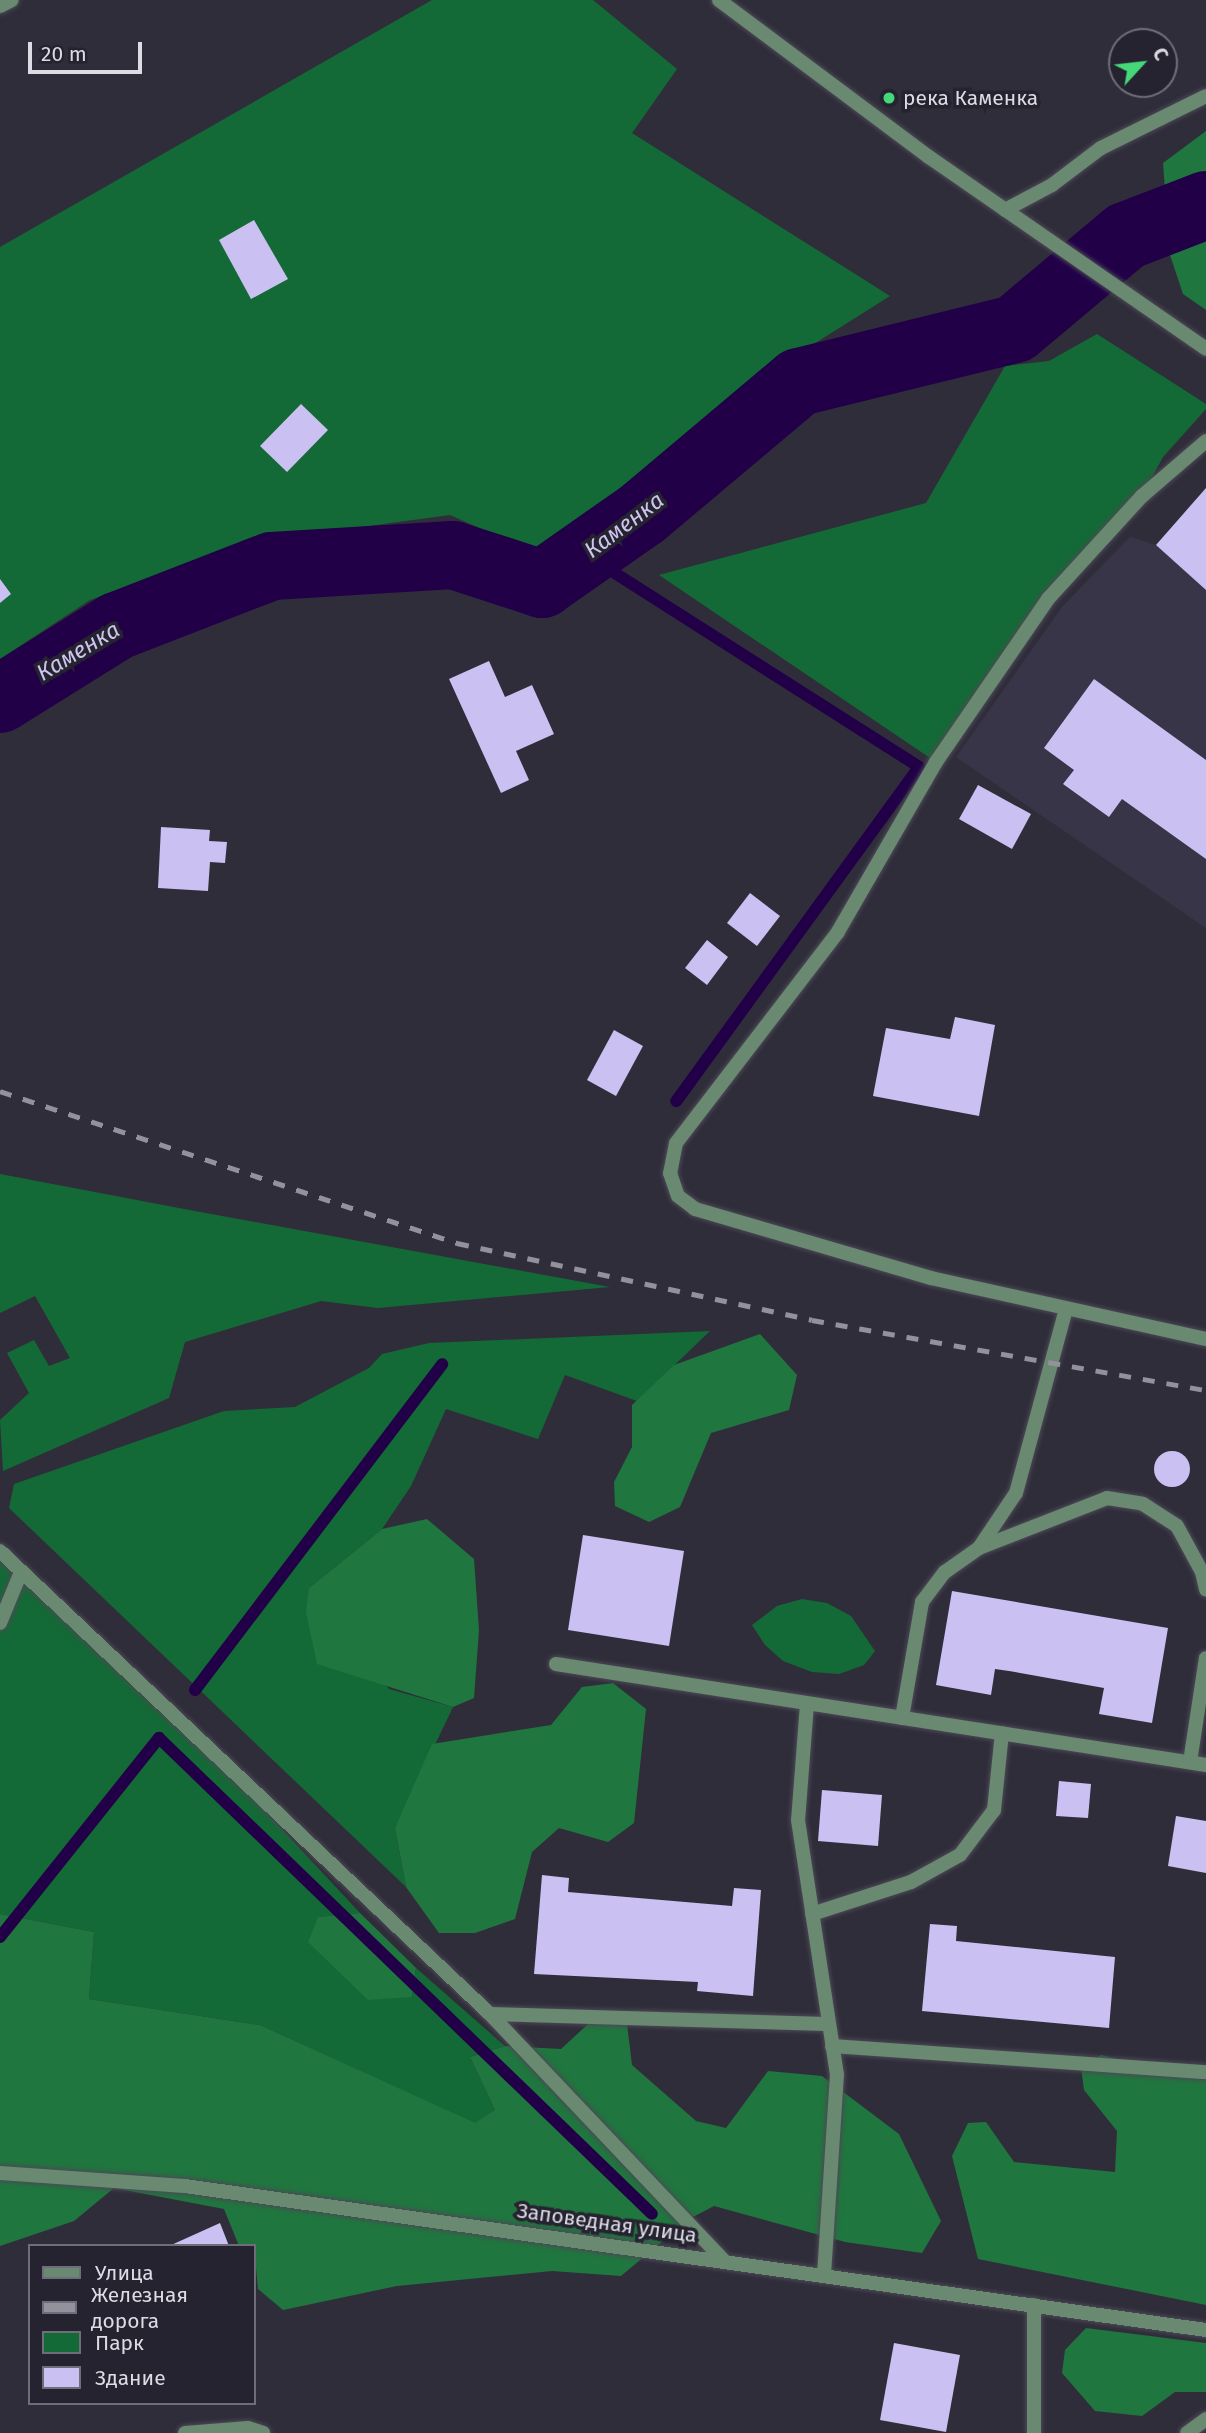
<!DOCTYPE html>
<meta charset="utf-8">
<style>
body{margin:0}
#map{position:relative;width:1206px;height:2433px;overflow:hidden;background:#302d3b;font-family:"Fira Sans",sans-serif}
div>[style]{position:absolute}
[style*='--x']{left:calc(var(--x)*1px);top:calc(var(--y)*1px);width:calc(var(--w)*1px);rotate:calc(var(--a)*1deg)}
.built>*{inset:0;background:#393548}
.green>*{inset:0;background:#146a36}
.forest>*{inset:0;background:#20763f}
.stream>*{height:12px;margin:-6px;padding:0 6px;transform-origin:6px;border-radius:6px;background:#210048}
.river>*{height:68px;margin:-34px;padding:0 34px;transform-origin:34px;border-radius:34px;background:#210048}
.building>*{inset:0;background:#cbc0f2}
.round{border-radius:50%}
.roads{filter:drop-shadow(0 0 2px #4c4956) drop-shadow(0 0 2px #4c4956)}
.service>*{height:14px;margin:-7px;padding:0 7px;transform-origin:7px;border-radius:7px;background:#698970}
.minor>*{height:14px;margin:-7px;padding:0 7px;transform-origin:7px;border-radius:7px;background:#698970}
.tertiary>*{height:14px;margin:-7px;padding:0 7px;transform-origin:7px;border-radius:7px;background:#698970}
.rail>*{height:5px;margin-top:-2.5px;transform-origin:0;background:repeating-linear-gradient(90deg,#93919c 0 12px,transparent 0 24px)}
.dots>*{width:19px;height:19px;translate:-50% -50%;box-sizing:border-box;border:4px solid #262331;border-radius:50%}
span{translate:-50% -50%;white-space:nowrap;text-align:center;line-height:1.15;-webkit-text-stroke:7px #262331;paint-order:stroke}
.poi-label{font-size:21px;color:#dddbe4}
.left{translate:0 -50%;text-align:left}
.street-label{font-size:21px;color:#dddbe4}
.water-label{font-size:23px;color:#cdc4ee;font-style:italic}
.legend{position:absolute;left:28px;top:2244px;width:228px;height:161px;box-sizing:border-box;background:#262331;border:2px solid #6f6d79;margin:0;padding:9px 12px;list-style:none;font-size:21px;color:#dddbe4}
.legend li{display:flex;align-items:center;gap:14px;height:35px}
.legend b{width:35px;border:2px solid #6f6d79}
.north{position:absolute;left:1108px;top:28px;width:70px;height:70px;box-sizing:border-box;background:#262331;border:2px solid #6f6d79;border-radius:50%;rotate:63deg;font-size:19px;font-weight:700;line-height:28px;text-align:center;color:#dddbe4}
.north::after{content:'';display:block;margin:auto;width:24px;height:32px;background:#46d779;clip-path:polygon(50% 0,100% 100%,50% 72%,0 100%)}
.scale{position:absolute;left:28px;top:42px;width:114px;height:32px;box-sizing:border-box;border:4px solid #dddbe4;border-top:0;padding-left:9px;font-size:21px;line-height:24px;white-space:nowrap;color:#dddbe4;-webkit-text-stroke:5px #262331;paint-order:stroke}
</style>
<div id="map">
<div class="built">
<div style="clip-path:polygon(1206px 488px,1206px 928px,956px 757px,1062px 607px,1130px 537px,1156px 545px)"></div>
</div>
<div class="green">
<div style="clip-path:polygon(432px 0,593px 0,677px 69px,632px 133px,890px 296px,793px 357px,622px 500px,538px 554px,450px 515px,272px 539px,90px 600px,0 659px,0 247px)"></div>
<div style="clip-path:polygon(1097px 334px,1206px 404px,1206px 409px,1163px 457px,1142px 496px,1048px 599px,936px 762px,659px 575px,926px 503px,1005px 366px,1049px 361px)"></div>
<div style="clip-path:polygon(0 1174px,184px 1209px,610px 1287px,378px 1308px,321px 1301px,185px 1342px,169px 1398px,3px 1471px,0 1420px,29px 1393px,7px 1353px,34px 1340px,49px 1366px,70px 1358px,35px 1296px,0 1313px)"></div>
<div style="clip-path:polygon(710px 1331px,637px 1401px,565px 1375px,538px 1439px,446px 1409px,411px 1486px,382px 1529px,309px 1588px,389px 1689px,453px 1707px,395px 1828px,406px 1887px,9px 1508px,14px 1484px,224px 1411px,295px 1407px,369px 1368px,382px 1354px,429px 1343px)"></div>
<div style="clip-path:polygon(0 1551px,177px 1716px,360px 1913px,318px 1917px,412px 1997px,416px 1968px,505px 2046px,470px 2057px,495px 2110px,475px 2124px,260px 2025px,89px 1999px,94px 1932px,0 1914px)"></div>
<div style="clip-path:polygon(802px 1599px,827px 1603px,851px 1616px,875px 1651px,864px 1665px,839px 1674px,812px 1672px,783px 1661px,765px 1645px,752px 1625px,777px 1606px)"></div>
</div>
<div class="forest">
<div style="clip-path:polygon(1206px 131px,1206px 310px,1183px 294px,1170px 255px,1163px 163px)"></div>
<div style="clip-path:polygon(760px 1334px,797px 1375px,789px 1410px,711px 1433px,680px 1507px,649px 1522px,615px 1506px,614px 1482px,632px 1447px,632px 1405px,674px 1365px)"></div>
<div style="clip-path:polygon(427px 1519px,474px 1559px,479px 1630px,474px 1698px,453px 1707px,317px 1664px,306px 1612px,309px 1588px,382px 1529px)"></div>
<div style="clip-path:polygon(613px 1683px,646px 1709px,634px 1823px,608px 1842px,559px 1828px,532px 1852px,515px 1919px,475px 1933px,439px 1933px,406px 1887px,395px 1828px,432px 1744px,551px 1725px,582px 1687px)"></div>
<div style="clip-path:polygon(360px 1913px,416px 1968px,412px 1997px,368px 2000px,308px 1942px,318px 1917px)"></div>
<div style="clip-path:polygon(0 1914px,94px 1932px,89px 1999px,260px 2025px,475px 2123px,495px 2110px,470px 2057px,505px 2046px,561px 2049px,600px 2013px,626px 2016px,632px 2065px,696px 2121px,726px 2128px,768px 2071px,822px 2076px,899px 2134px,941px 2221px,922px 2253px,845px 2242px,714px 2206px,689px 2219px,621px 2276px,552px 2271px,397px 2286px,283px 2310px,258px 2289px,254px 2246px,239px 2246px,224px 2209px,114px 2188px,74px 2221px,0 2246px)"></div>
<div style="clip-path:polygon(1101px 2055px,1206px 2080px,1206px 2305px,978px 2259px,952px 2156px,968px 2123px,986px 2122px,1014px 2162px,1115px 2172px,1117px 2131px,1084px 2090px,1081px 2067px)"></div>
<div style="clip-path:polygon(1086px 2328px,1206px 2343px,1206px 2392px,1175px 2392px,1142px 2416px,1095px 2411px,1062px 2373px,1065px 2350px)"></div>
</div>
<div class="stream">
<div style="--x:585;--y:554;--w:396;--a:32.5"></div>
<div style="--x:919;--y:767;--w:413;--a:126"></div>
<div style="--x:195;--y:1690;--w:409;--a:-52.8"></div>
<div style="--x:0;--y:1937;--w:255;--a:-51.4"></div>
<div style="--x:159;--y:1738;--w:685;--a:43.99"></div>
</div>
<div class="river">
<div style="--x:0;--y:699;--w:138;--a:-32"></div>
<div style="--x:117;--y:626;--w:166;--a:-21.2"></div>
<div style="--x:272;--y:566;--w:181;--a:-3.5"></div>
<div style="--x:453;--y:555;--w:94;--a:18"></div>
<div style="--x:542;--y:584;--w:122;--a:-35"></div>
<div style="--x:642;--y:514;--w:205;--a:-40.1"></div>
<div style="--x:799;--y:382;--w:222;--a:-13.8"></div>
<div style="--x:1015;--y:329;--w:145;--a:-40"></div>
<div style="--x:1126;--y:236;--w:86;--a:-21.2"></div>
</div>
<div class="building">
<div style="clip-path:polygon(254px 220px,288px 279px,251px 299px,219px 240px)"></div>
<div style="clip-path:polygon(301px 404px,328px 430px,287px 472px,260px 446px)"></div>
<div style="clip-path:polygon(1206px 488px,1206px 590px,1156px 545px)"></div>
<div style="clip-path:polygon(0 579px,11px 594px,0 603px)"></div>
<div style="clip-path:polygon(489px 661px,505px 697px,532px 685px,554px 734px,516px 751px,529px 780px,501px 793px,449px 679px)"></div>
<div style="clip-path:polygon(1094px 679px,1206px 760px,1206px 859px,1122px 799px,1109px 817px,1063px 784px,1074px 770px,1044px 748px)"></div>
<div style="clip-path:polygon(978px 785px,1031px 814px,1012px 849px,959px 819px)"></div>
<div style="clip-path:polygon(161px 827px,210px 830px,209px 841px,227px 842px,225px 863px,210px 862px,208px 891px,158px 888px)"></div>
<div style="clip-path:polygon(750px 893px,780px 916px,757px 946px,727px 923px)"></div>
<div style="clip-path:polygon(707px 940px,728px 957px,707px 985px,685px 968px)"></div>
<div style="clip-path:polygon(955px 1017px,995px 1025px,979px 1116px,873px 1096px,886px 1028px,950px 1039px)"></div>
<div style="clip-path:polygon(614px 1030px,643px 1046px,616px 1096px,587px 1080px)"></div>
<div class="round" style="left:1154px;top:1451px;width:36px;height:36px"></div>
<div style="clip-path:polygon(583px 1535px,684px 1551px,669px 1646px,568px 1630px)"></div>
<div style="clip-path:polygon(952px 1591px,1168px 1628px,1152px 1723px,1099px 1714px,1104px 1688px,1009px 1671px,995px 1669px,991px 1695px,936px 1685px)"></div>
<div style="clip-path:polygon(1059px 1781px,1091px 1784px,1088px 1818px,1056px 1816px)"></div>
<div style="clip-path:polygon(822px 1790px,882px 1795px,878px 1846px,818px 1841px)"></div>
<div style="clip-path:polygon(1176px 1816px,1206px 1821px,1206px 1873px,1168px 1866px)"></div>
<div style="clip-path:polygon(542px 1875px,569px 1878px,568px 1892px,732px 1906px,734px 1888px,761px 1890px,753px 1996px,697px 1991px,698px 1982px,534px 1974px)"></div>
<div style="clip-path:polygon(930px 1924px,957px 1926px,956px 1941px,1115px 1957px,1109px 2028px,922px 2011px)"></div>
<div style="clip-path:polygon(220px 2223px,229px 2246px,169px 2246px)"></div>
<div style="clip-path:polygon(894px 2343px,960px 2355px,946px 2432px,880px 2420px)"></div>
</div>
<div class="roads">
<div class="service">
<div style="--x:1206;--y:441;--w:84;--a:139.3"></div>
<div style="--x:1142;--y:496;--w:139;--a:132.4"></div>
<div style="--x:1048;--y:599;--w:198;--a:124.5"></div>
<div style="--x:936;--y:762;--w:196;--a:120"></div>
<div style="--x:838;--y:932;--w:266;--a:127.5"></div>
<div style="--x:676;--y:1143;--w:31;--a:101"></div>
<div style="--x:670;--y:1173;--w:24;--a:71"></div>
<div style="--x:678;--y:1196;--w:21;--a:37"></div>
<div style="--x:695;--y:1209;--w:246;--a:16.3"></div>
<div style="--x:931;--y:1278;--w:282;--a:12.5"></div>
<div style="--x:979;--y:1548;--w:137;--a:-21.3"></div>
<div style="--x:1107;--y:1498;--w:36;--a:9"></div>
<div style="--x:1143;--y:1504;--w:40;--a:32.9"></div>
<div style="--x:1177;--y:1526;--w:52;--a:61.5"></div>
<div style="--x:1202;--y:1572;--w:18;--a:77"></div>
<div style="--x:0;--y:1623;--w:55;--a:-67.6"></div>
<div style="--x:556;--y:1664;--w:658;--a:8.83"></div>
<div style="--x:807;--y:1704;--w:116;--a:94.4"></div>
<div style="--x:798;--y:1820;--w:257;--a:81.3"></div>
<div style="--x:837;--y:2074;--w:200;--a:93.7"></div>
<div style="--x:902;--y:1718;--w:118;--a:-80.2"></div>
<div style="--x:922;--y:1602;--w:38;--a:-53"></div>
<div style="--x:945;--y:1572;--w:42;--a:-35.2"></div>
<div style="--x:979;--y:1548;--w:66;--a:-56.1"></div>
<div style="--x:1016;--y:1493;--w:191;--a:-74.8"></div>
<div style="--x:1190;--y:1762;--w:105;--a:-81.3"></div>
<div style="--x:812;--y:1914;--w:104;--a:-17.9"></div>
<div style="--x:911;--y:1882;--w:56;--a:-28.9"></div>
<div style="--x:960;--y:1855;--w:56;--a:-52.9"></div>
<div style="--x:994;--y:1810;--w:77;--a:-84.1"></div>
<div style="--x:490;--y:2014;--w:338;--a:1.7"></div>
<div style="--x:832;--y:2046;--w:375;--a:4"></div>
<div style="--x:185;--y:2433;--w:63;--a:-4.5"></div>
<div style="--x:248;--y:2428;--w:16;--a:18"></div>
</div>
<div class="minor">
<div style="--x:1005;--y:210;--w:53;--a:-28"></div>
<div style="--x:1052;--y:185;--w:61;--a:-37.1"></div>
<div style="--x:1101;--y:148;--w:117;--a:-26.3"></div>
<div style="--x:0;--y:1551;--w:674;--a:43.38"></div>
<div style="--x:490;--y:2014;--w:340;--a:46.5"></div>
<div style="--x:0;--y:2173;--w:185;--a:4"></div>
<div style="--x:185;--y:2186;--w:1031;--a:8.03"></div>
<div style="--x:1034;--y:2305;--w:128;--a:90"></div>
<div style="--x:1187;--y:2433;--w:24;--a:-36"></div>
</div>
<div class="tertiary">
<div style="--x:719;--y:0;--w:262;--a:36.8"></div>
<div style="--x:929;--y:157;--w:337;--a:34.7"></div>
<div style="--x:0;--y:6;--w:13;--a:-27"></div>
</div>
</div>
<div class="rail">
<div style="--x:0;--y:1091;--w:482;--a:18.4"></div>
<div style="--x:457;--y:1243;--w:363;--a:12.2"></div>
<div style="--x:812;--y:1320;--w:400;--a:10.1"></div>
</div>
<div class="dots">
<div style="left:889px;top:98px;background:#46d779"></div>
</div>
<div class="poi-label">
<span class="left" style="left:903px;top:98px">река Каменка</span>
</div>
<div class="street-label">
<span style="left:607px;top:2223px;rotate:8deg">Заповедная улица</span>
</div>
<div class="water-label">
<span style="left:624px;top:525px;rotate:-37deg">Каменка</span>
<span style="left:78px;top:651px;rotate:-31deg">Каменка</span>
</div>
<ul class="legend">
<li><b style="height:9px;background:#698970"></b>Улица</li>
<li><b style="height:9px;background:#93919c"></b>Железная дорога</li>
<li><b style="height:19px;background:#146a36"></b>Парк</li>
<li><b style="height:19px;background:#cbc0f2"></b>Здание</li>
</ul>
<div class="north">С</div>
<div class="scale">20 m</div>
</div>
